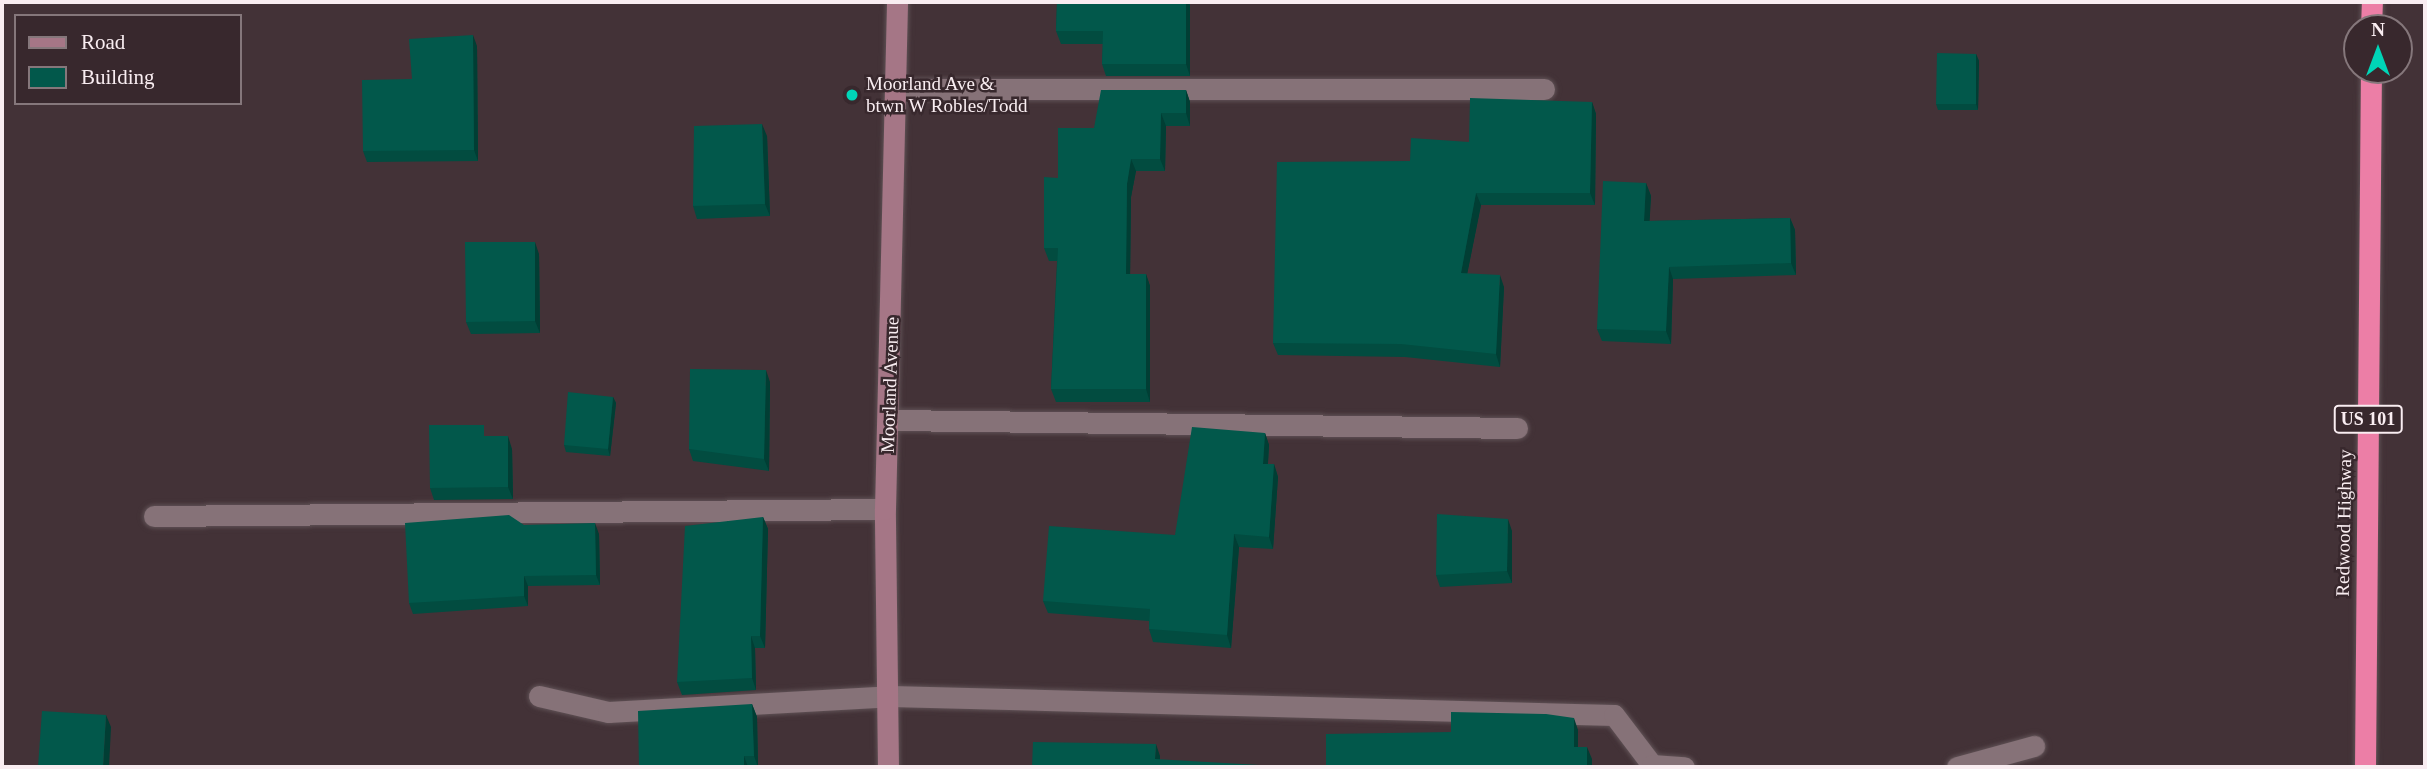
<!DOCTYPE html>
<style>
body{margin:0}
#map{position:relative;width:2427px;height:769px;overflow:hidden;background:#433237;font-family:"Times New Roman",serif}
div>[style]{position:absolute}
[style*='--x']{left:calc(var(--x)*1px);top:calc(var(--y)*1px);width:calc(var(--w)*1px);rotate:calc(var(--a)*1deg)}
.roads{filter:drop-shadow(0 0 2px #5f5155) drop-shadow(0 0 2px #5f5155)}
.lane>*{height:21px;margin:-10.5px;padding:0 10.5px;transform-origin:10.5px;border-radius:10.5px;background:#867278}
.secondary>*{height:21px;margin:-10.5px;padding:0 10.5px;transform-origin:10.5px;border-radius:10.5px;background:#a57686}
.highway>*{height:21px;margin:-10.5px;padding:0 10.5px;transform-origin:10.5px;border-radius:10.5px;background:#ec7ea6}
.wall>*{inset:0;background:#024c40}
.shaded-wall>*{inset:0;background:#013e34}
.building>*{inset:0;background:#02584b}
.dots>*{width:19px;height:19px;translate:-50% -50%;box-sizing:border-box;border:4px solid #38282d;border-radius:50%}
span{translate:-50% -50%;white-space:nowrap;text-align:center;line-height:1.15;-webkit-text-stroke:5px #38282d;paint-order:stroke}
.shield-label span{padding:2px 5px;background:#38282d;border:2px solid;border-radius:5px;-webkit-text-stroke-width:0}
.shield-label{font-size:18px;color:#f9edf1;font-weight:700}
.poi-label{font-size:19px;color:#f9edf1}
.left{translate:0 -50%;text-align:left}
.street-label{font-size:19px;color:#f9edf1}
.frame{position:absolute;inset:0;border:4px solid #f9edf1;pointer-events:none}
.legend{position:absolute;left:14px;top:14px;width:228px;height:91px;box-sizing:border-box;background:#38282d;border:2px solid #85777b;margin:0;padding:9px 12px;list-style:none;font-size:21px;color:#f9edf1}
.legend li{display:flex;align-items:center;gap:14px;height:35px}
.legend b{width:35px;border:2px solid #85777b}
.north{position:absolute;left:2343px;top:14px;width:70px;height:70px;box-sizing:border-box;background:#38282d;border:2px solid #85777b;border-radius:50%;rotate:0deg;font-size:19px;font-weight:700;line-height:28px;text-align:center;color:#f9edf1}
.north::after{content:'';display:block;margin:auto;width:24px;height:32px;background:#00d5b7;clip-path:polygon(50% 0,100% 100%,50% 72%,0 100%)}
</style>
<div id="map">
<div class="roads">
<div class="lane">
<div style="--x:895;--y:89;--w:649;--a:0"></div>
<div style="--x:891;--y:420;--w:626;--a:0.73"></div>
<div style="--x:154;--y:516;--w:731;--a:-0.55"></div>
<div style="--x:539;--y:696;--w:71;--a:13.1"></div>
<div style="--x:608;--y:712;--w:282;--a:-3.2"></div>
<div style="--x:890;--y:696;--w:724;--a:1.5"></div>
<div style="--x:1614;--y:715;--w:63;--a:52.8"></div>
<div style="--x:1652;--y:765;--w:32;--a:4"></div>
<div style="--x:1957;--y:767;--w:80;--a:-15.3"></div>
</div>
<div class="secondary">
<div style="--x:888;--y:767;--w:258;--a:-90.7"></div>
<div style="--x:885;--y:509;--w:507;--a:-88.64"></div>
</div>
<div class="highway">
<div style="--x:2371;--y:28;--w:26;--a:-88"></div>
<div style="--x:2365;--y:767;--w:697;--a:-89.51"></div>
</div>
</div>
<div class="wall">
<div style="clip-path:polygon(1057px 2px,1189px 2px,1190px 6px,1190px 76px,1106px 76px,1102px 64px,1103px 44px,1061px 44px,1056px 31px)"></div>
<div style="clip-path:polygon(477px 46px,478px 161px,367px 162px,363px 151px,412px 79px)"></div>
<div style="clip-path:polygon(1976px 54px,1979px 61px,1978px 110px,1938px 110px,1936px 104px)"></div>
<div style="clip-path:polygon(1186px 90px,1190px 102px,1190px 126px,1166px 126px,1165px 171px,1136px 171px,1131px 197px,1130px 274px,1146px 274px,1150px 286px,1150px 402px,1056px 402px,1051px 389px,1057px 261px,1049px 261px,1044px 248px,1094px 128px)"></div>
<div style="clip-path:polygon(1592px 102px,1596px 114px,1595px 205px,1481px 205px,1467px 274px,1504px 287px,1500px 367px,1405px 357px,1278px 355px,1273px 343px,1410px 161px)"></div>
<div style="clip-path:polygon(767px 136px,770px 216px,697px 219px,693px 206px)"></div>
<div style="clip-path:polygon(1646px 183px,1651px 196px,1649px 221px,1790px 218px,1795px 230px,1796px 275px,1673px 279px,1671px 344px,1602px 341px,1597px 329px)"></div>
<div style="clip-path:polygon(539px 254px,540px 333px,471px 334px,466px 322px)"></div>
<div style="clip-path:polygon(770px 382px,769px 471px,693px 461px,689px 449px)"></div>
<div style="clip-path:polygon(613px 397px,616px 403px,610px 456px,566px 452px,564px 445px)"></div>
<div style="clip-path:polygon(1265px 433px,1269px 445px,1268px 464px,1274px 464px,1278px 477px,1273px 549px,1239px 547px,1231px 648px,1153px 642px,1149px 629px,1149px 621px,1048px 613px,1043px 601px,1175px 535px)"></div>
<div style="clip-path:polygon(512px 449px,513px 499px,434px 500px,430px 488px)"></div>
<div style="clip-path:polygon(763px 517px,768px 529px,765px 648px,755px 648px,756px 690px,682px 695px,677px 682px)"></div>
<div style="clip-path:polygon(524px 525px,599px 534px,600px 585px,528px 586px,528px 606px,413px 614px,409px 603px)"></div>
<div style="clip-path:polygon(1512px 531px,1512px 583px,1440px 587px,1436px 575px)"></div>
<div style="clip-path:polygon(752px 704px,757px 717px,758px 767px,639px 767px)"></div>
</div>
<div class="shaded-wall">
<div style="clip-path:polygon(1186px 2px,1189px 2px,1190px 6px,1190px 76px,1186px 64px)"></div>
<div style="clip-path:polygon(473px 35px,477px 46px,478px 161px,474px 150px)"></div>
<div style="clip-path:polygon(1976px 54px,1979px 61px,1978px 110px,1976px 104px)"></div>
<div style="clip-path:polygon(1186px 90px,1190px 102px,1190px 126px,1186px 113px)"></div>
<div style="clip-path:polygon(1592px 102px,1596px 114px,1595px 205px,1590px 193px)"></div>
<div style="clip-path:polygon(1161px 113px,1166px 126px,1165px 171px,1160px 159px)"></div>
<div style="clip-path:polygon(762px 124px,767px 136px,770px 216px,765px 204px)"></div>
<div style="clip-path:polygon(1131px 159px,1136px 171px,1131px 197px,1130px 286px,1126px 274px,1127px 184px)"></div>
<div style="clip-path:polygon(1646px 183px,1651px 196px,1649px 233px,1644px 221px)"></div>
<div style="clip-path:polygon(1476px 193px,1481px 205px,1465px 285px,1461px 273px)"></div>
<div style="clip-path:polygon(1790px 218px,1795px 230px,1796px 275px,1791px 263px)"></div>
<div style="clip-path:polygon(535px 242px,539px 254px,540px 333px,535px 321px)"></div>
<div style="clip-path:polygon(1669px 267px,1673px 279px,1671px 344px,1666px 331px)"></div>
<div style="clip-path:polygon(1146px 274px,1150px 286px,1150px 402px,1146px 389px)"></div>
<div style="clip-path:polygon(1500px 275px,1504px 287px,1500px 367px,1496px 354px)"></div>
<div style="clip-path:polygon(766px 370px,770px 382px,769px 471px,764px 459px)"></div>
<div style="clip-path:polygon(613px 397px,616px 403px,610px 456px,608px 449px)"></div>
<div style="clip-path:polygon(1265px 433px,1269px 445px,1267px 476px,1263px 464px)"></div>
<div style="clip-path:polygon(508px 436px,512px 449px,513px 499px,508px 487px)"></div>
<div style="clip-path:polygon(1274px 464px,1278px 477px,1273px 549px,1269px 537px)"></div>
<div style="clip-path:polygon(763px 517px,768px 529px,765px 648px,760px 636px)"></div>
<div style="clip-path:polygon(1508px 519px,1512px 531px,1512px 583px,1507px 571px)"></div>
<div style="clip-path:polygon(595px 523px,599px 534px,600px 585px,596px 575px)"></div>
<div style="clip-path:polygon(1234px 534px,1239px 547px,1231px 648px,1227px 635px)"></div>
<div style="clip-path:polygon(524px 576px,528px 586px,528px 606px,524px 596px)"></div>
<div style="clip-path:polygon(751px 636px,755px 648px,756px 690px,752px 678px)"></div>
<div style="clip-path:polygon(752px 704px,757px 717px,758px 767px,754px 756px)"></div>
<div style="clip-path:polygon(106px 715px,111px 727px,109px 767px,103px 767px)"></div>
<div style="clip-path:polygon(1574px 718px,1578px 730px,1578px 759px,1574px 747px)"></div>
<div style="clip-path:polygon(1156px 744px,1160px 756px,1160px 767px,1155px 759px)"></div>
<div style="clip-path:polygon(1587px 747px,1592px 759px,1592px 767px,1587px 767px)"></div>
<div style="clip-path:polygon(744px 756px,748px 767px,744px 767px)"></div>
</div>
<div class="building">
<div style="clip-path:polygon(1057px 2px,1186px 2px,1186px 64px,1102px 64px,1103px 31px,1056px 31px)"></div>
<div style="clip-path:polygon(473px 35px,474px 150px,363px 151px,362px 80px,412px 79px,409px 39px)"></div>
<div style="clip-path:polygon(1937px 53px,1976px 54px,1976px 104px,1936px 104px)"></div>
<div style="clip-path:polygon(1101px 90px,1186px 90px,1186px 113px,1161px 113px,1160px 159px,1131px 159px,1127px 184px,1126px 274px,1146px 274px,1146px 389px,1051px 389px,1058px 248px,1044px 248px,1044px 177px,1058px 178px,1058px 128px,1094px 128px)"></div>
<div style="clip-path:polygon(1470px 98px,1592px 102px,1590px 193px,1476px 193px,1461px 273px,1500px 275px,1496px 354px,1401px 344px,1273px 343px,1277px 162px,1410px 161px,1411px 138px,1469px 142px)"></div>
<div style="clip-path:polygon(762px 124px,765px 204px,693px 206px,694px 126px)"></div>
<div style="clip-path:polygon(1603px 181px,1646px 183px,1644px 221px,1790px 218px,1791px 263px,1669px 267px,1666px 331px,1597px 329px)"></div>
<div style="clip-path:polygon(465px 242px,535px 242px,535px 321px,466px 322px)"></div>
<div style="clip-path:polygon(690px 369px,766px 370px,764px 459px,689px 449px)"></div>
<div style="clip-path:polygon(568px 392px,613px 397px,608px 449px,564px 445px)"></div>
<div style="clip-path:polygon(429px 425px,484px 425px,484px 436px,508px 436px,508px 487px,430px 488px)"></div>
<div style="clip-path:polygon(1192px 427px,1265px 433px,1263px 464px,1274px 464px,1269px 537px,1234px 534px,1227px 635px,1149px 629px,1150px 609px,1043px 601px,1049px 526px,1175px 535px)"></div>
<div style="clip-path:polygon(1437px 514px,1508px 519px,1507px 571px,1436px 575px)"></div>
<div style="clip-path:polygon(509px 515px,524px 525px,595px 523px,596px 575px,524px 576px,524px 596px,409px 603px,405px 523px)"></div>
<div style="clip-path:polygon(763px 517px,760px 636px,751px 636px,752px 678px,677px 682px,685px 526px)"></div>
<div style="clip-path:polygon(752px 704px,754px 756px,744px 756px,744px 767px,639px 767px,638px 711px)"></div>
<div style="clip-path:polygon(42px 711px,106px 715px,103px 767px,38px 767px)"></div>
<div style="clip-path:polygon(1451px 712px,1546px 714px,1574px 718px,1574px 747px,1587px 747px,1587px 767px,1326px 767px,1326px 734px,1451px 732px)"></div>
<div style="clip-path:polygon(1033px 742px,1156px 744px,1155px 759px,1294px 767px,1032px 767px)"></div>
</div>
<div class="dots">
<div style="left:852px;top:95px;background:#00d5b7"></div>
</div>
<div class="shield-label">
<span style="left:2368px;top:419px">US 101</span>
</div>
<div class="poi-label">
<span class="left" style="left:866px;top:95px">Moorland Ave &amp;<br>btwn W Robles/Todd</span>
</div>
<div class="street-label">
<span style="left:890px;top:385px;rotate:-88deg">Moorland Avenue</span>
<span style="left:2344px;top:523px;rotate:-89deg">Redwood Highway</span>
</div>
<div class="frame"></div>
<ul class="legend">
<li><b style="height:9px;background:#a57686"></b>Road</li>
<li><b style="height:19px;background:#02584b"></b>Building</li>
</ul>
<div class="north">N</div>
</div>
